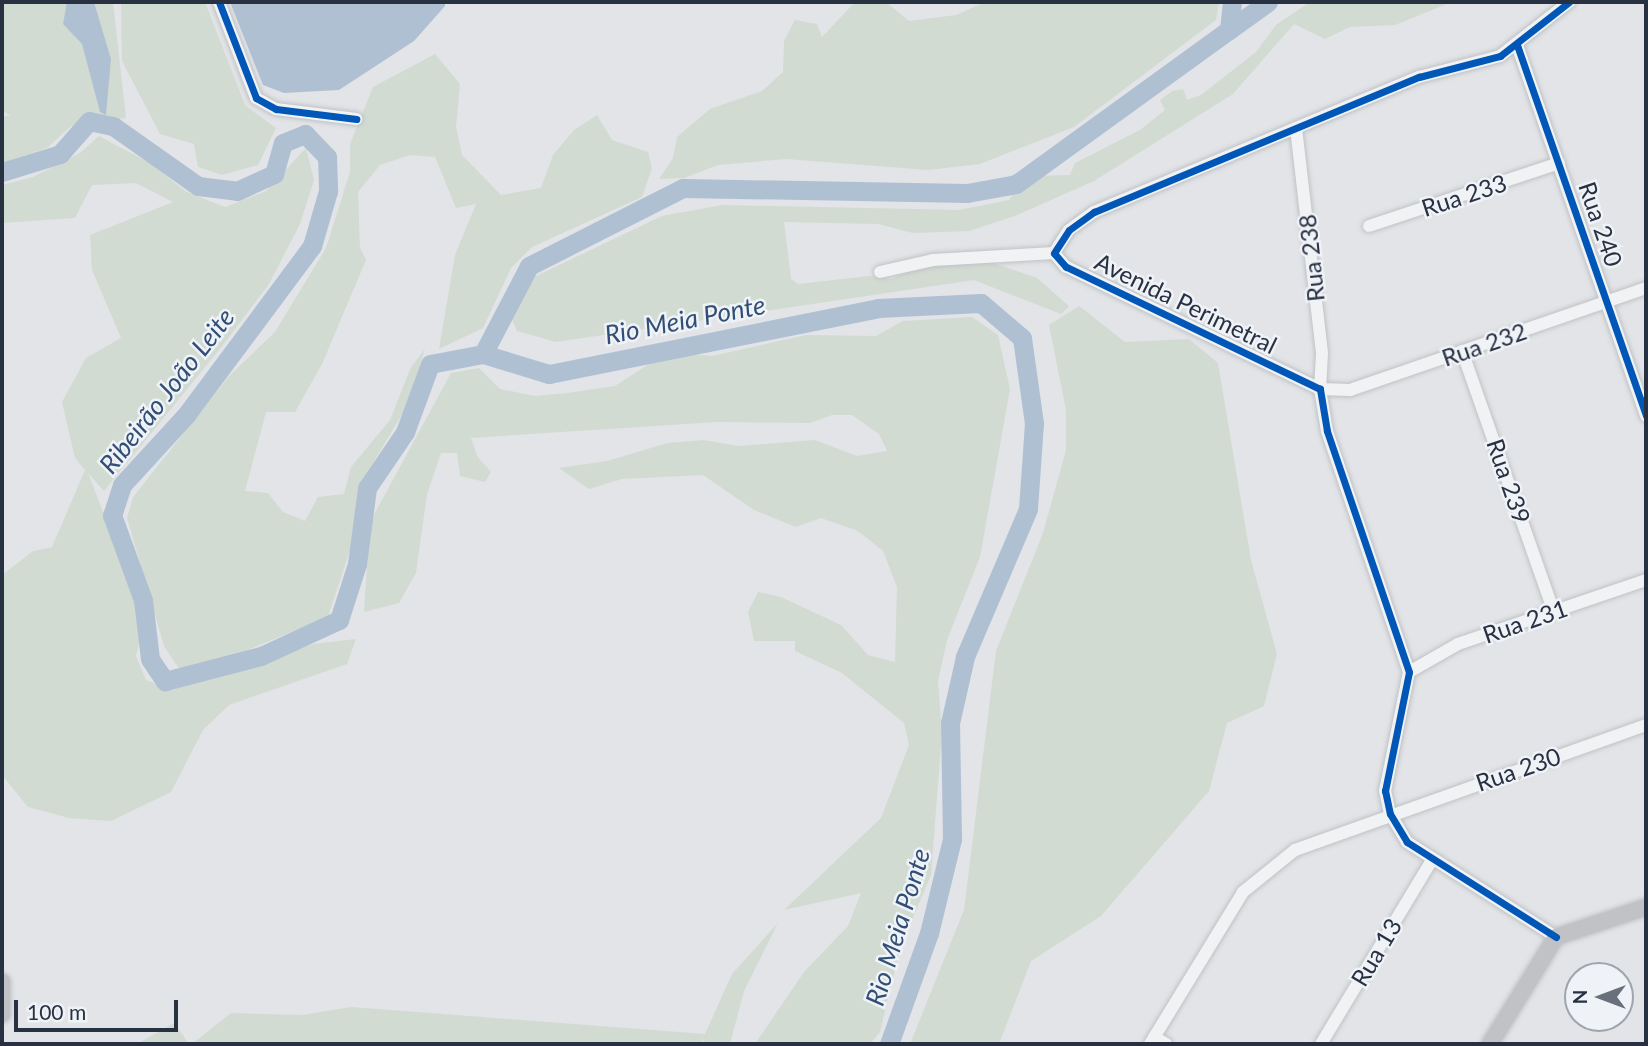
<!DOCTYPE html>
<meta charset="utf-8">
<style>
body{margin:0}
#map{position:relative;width:1648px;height:1046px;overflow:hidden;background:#e2e4e7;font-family:Lato,sans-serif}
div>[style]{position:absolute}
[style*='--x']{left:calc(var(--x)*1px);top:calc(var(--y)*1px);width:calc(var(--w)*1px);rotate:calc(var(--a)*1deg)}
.green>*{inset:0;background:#d2dbd2}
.water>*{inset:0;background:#b0c0d3}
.river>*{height:19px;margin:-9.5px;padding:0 9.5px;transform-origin:9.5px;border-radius:9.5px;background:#b0c0d3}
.roads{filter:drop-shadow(0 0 2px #c0c2c5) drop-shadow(0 0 2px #c0c2c5)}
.street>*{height:12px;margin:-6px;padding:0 6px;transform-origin:6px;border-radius:6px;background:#f1f2f4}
.secondary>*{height:16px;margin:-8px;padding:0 8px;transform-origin:8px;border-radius:8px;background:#c0c2c6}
.cycleway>*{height:7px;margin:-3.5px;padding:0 3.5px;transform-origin:3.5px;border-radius:3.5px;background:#0057b8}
span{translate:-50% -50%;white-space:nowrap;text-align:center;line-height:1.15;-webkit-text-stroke:5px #eff2f7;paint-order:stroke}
.street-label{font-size:24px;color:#283141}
.water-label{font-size:26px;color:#314f76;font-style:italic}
.frame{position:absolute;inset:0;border:4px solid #283141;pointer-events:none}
.north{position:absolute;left:1564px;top:962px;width:70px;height:70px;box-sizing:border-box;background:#eff2f7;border:2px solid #9fa5ae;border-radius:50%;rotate:270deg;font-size:19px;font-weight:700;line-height:28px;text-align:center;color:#283141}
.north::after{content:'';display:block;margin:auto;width:24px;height:32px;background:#69707b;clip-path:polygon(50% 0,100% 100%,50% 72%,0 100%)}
.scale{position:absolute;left:14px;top:1000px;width:164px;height:32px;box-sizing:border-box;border:4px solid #283141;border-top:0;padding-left:9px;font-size:21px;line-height:24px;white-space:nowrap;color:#283141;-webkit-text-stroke:5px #eff2f7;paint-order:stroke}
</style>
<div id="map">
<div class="green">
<div style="clip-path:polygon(2px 2px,113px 2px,126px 118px,71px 126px,47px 148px,2px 163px,2px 116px,11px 116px,2px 111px)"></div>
<div style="clip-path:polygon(121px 2px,205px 2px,245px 105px,276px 128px,258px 165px,222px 175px,198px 167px,194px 144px,160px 134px,122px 61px)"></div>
<div style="clip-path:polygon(855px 2px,887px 3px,909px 21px,956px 15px,985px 2px,1219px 2px,1216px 20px,1074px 127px,980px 164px,928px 170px,786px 159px,718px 165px,684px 178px,659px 179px,673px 158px,677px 137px,710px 109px,762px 91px,783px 72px,784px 41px,795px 20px,817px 24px,822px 37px)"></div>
<div style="clip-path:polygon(1310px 2px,1452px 2px,1395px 25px,1350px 27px,1325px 39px,1294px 24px,1233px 94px,1094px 181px,1015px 216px,969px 231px,913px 233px,878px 224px,784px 222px,791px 279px,798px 284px,869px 276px,891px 279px,926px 265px,982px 259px,1037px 278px,1069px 306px,1061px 314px,974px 280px,556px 342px,517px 331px,507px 308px,534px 277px,662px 216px,722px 205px,959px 210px,1009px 200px,1026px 176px,1070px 175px,1075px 163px,1140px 130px,1165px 110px,1160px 100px,1172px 91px,1183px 89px,1187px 100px,1201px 95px,1256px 52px,1276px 25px)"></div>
<div style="clip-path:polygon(435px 54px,460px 84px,456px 127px,462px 155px,501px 195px,541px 188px,553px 155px,574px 130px,597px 115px,612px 140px,648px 152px,652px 168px,642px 197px,532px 247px,511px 268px,483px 328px,439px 349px,455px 255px,476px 204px,456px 208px,435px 157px,410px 155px,380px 165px,358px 192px,360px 248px,366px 260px,322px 364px,295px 412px,266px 412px,245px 491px,268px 493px,283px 512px,305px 521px,318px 497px,344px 494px,351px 467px,390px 420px,411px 367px,425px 349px,407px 406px,364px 478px,354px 538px,328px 617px,184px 676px,164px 646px,127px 518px,133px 497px,230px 375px,275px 332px,326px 248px,350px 172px,350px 144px,373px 87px)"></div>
<div style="clip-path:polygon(99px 136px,150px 163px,185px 191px,225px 207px,266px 191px,306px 148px,314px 180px,300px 224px,269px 284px,223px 345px,104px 491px,88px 473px,135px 596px,142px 631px,136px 656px,146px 680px,165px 687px,199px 682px,313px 644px,356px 639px,347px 664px,229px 705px,203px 730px,171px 792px,111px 821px,69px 818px,28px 807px,2px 775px,2px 575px,33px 551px,52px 547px,85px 470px,75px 458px,62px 402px,86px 358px,121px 338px,92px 270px,90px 235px,173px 202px,136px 183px,92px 185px,75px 218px,2px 223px,2px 185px,33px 177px,80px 153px)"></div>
<div style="clip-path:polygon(1079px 306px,1125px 342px,1189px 339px,1218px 363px,1251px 560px,1277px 654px,1264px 706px,1227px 723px,1209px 791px,1101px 916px,1031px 961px,999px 1044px,910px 1044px,964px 910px,996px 651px,1043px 533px,1066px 450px,1066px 410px,1049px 325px)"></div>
<div style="clip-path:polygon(972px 317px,998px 335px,1010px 389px,980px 557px,947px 640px,938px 681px,942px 733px,931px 875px,900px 948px,880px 1032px,870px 1044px,755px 1044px,804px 972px,848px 926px,861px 893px,784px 910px,881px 818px,909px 745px,904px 723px,842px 673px,795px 651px,795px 641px,754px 641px,748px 612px,758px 592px,781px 597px,841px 625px,868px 655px,895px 662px,897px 587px,883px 551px,858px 531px,821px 518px,796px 527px,754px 510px,703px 475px,622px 479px,589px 489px,559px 468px,607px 461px,668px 443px,704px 440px,738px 446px,815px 440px,857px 456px,887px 451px,879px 434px,852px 415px,832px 415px,810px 423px,716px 422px,471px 438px,477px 456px,491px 472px,485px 482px,460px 476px,457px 453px,441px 453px,427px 494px,416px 573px,399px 603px,364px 612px,370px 522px,451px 373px,479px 368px,500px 389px,535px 396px,567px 393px,615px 386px,652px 362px,680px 353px,712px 356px,806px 335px,876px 336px,903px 321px)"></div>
<div style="clip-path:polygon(778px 923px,744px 991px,730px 1044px,703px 1044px,704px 1038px,701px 1044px,192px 1044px,231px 1013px,302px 1015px,351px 1007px,705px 1034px,732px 974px)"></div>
<div style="clip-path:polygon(174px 1023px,189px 1044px,137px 1044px)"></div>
</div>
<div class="water">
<div style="clip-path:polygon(67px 2px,94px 2px,111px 59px,106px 115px,100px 112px,82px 44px,63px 24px)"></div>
<div style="clip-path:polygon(230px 2px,445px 2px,445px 6px,414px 41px,339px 90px,284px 93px,263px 85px)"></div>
</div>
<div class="river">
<div style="--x:1229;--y:30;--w:48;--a:-35.7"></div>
<div style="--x:2;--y:172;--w:61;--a:-17.2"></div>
<div style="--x:60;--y:154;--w:44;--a:-48.7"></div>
<div style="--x:89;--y:121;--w:25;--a:12"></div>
<div style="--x:113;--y:126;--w:104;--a:35.2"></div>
<div style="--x:198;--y:186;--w:39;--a:7"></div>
<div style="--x:237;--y:191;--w:41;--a:-24.7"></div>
<div style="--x:274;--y:174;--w:32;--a:-74"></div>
<div style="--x:283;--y:143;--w:24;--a:-22"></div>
<div style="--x:305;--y:134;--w:32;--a:46"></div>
<div style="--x:327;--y:157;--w:34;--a:88"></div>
<div style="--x:328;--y:191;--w:57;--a:106.2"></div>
<div style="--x:312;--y:246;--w:209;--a:126.7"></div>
<div style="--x:187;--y:414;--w:96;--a:132.5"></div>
<div style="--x:122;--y:485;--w:32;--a:108"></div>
<div style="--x:112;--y:515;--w:90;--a:70"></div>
<div style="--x:143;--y:600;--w:59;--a:83.2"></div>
<div style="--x:150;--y:659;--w:27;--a:56"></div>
<div style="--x:165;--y:681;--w:99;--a:-14.6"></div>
<div style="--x:261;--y:656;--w:86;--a:-24.8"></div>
<div style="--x:339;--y:620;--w:59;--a:-72.2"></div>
<div style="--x:357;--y:564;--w:77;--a:-82.5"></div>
<div style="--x:367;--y:488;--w:68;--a:-55.8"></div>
<div style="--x:405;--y:432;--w:72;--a:-69.8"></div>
<div style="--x:430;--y:364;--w:54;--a:-10.7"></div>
<div style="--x:483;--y:354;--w:69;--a:16.9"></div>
<div style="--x:549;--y:374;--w:336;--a:-11.3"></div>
<div style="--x:878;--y:308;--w:103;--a:-2.8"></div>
<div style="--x:981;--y:303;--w:54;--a:40.5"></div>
<div style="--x:1022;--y:338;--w:86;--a:82"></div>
<div style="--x:1034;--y:423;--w:86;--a:94"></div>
<div style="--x:1028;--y:509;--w:161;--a:113.1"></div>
<div style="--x:965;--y:657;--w:68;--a:102.8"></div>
<div style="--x:950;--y:723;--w:116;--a:89"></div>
<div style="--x:952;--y:839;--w:97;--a:103.7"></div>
<div style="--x:929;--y:933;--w:118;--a:109.8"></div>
<div style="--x:483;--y:354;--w:99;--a:-62.4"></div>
<div style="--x:529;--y:266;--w:173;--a:-26.9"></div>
<div style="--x:683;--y:188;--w:284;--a:1"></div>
<div style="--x:967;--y:193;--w:50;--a:-10.4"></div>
<div style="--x:1016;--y:184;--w:263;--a:-35.9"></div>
<div style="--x:1229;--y:30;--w:28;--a:-84"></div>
</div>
<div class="roads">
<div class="street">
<div style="--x:219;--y:2;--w:103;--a:68.9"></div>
<div style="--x:256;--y:98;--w:23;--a:29"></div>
<div style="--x:276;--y:109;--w:81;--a:7.1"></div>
<div style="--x:1517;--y:45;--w:393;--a:70.8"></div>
<div style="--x:1296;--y:128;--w:226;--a:83.4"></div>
<div style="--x:1322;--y:353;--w:36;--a:93"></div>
<div style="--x:1320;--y:389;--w:30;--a:2"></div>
<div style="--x:1350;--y:390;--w:313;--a:-19"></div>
<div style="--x:1369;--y:226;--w:200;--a:-18.3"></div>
<div style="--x:880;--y:272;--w:54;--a:-12.8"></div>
<div style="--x:933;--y:260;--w:121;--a:-3.3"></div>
<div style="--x:1462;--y:351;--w:277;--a:70.6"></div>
<div style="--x:1409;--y:672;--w:56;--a:-29.7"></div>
<div style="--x:1458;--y:644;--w:199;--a:-18.8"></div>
<div style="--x:1556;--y:937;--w:177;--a:-147.5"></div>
<div style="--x:1407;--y:842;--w:33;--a:-121"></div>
<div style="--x:1390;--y:814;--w:24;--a:-102"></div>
<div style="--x:1385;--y:791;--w:121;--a:-78.6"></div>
<div style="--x:1409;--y:672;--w:255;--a:-108.8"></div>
<div style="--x:1327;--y:431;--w:43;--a:-99.5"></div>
<div style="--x:1320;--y:389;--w:282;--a:-154.3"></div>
<div style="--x:1066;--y:267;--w:18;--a:-131"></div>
<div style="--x:1054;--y:253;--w:27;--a:-57"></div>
<div style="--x:1069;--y:230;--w:31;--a:-36"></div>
<div style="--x:1094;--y:212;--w:352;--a:-22.6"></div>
<div style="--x:1419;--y:77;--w:84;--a:-14.5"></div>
<div style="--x:1500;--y:56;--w:88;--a:-38"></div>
<div style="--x:1154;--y:1037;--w:14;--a:30"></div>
<div style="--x:1150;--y:1044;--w:178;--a:-58.5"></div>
<div style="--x:1243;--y:892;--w:67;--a:-38.9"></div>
<div style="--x:1295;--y:850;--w:373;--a:-19.6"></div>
<div style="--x:1321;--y:1044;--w:215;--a:-58.9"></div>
</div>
<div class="secondary">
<div style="--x:2;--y:982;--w:32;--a:90"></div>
<div style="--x:1490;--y:1044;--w:126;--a:-58.3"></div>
<div style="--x:1556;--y:937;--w:95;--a:-18.4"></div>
</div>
</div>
<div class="cycleway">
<div style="--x:219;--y:2;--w:103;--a:68.9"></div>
<div style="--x:256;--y:98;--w:23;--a:29"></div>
<div style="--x:276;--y:109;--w:81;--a:7.1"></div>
<div style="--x:1517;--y:45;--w:393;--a:70.8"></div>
<div style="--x:1556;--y:937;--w:177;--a:-147.5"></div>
<div style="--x:1407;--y:842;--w:33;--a:-121"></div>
<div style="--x:1390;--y:814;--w:24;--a:-102"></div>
<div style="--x:1385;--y:791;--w:121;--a:-78.6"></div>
<div style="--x:1409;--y:672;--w:255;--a:-108.8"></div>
<div style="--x:1327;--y:431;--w:43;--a:-99.5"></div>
<div style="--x:1320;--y:389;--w:282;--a:-154.3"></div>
<div style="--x:1066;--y:267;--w:18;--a:-131"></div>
<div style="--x:1054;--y:253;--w:27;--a:-57"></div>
<div style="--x:1069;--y:230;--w:31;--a:-36"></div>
<div style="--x:1094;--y:212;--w:352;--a:-22.6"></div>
<div style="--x:1419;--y:77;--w:84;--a:-14.5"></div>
<div style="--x:1500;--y:56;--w:88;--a:-38"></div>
</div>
<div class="street-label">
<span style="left:1464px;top:195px;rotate:-18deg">Rua 233</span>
<span style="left:1601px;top:224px;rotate:71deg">Rua 240</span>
<span style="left:1311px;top:258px;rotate:-96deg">Rua 238</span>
<span style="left:1186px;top:303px;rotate:26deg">Avenida Perimetral</span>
<span style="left:1484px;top:344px;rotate:-19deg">Rua 232</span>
<span style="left:1509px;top:481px;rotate:71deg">Rua 239</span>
<span style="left:1525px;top:621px;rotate:-19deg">Rua 231</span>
<span style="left:1518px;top:769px;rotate:-19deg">Rua 230</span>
<span style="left:1376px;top:952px;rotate:-59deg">Rua 13</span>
</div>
<div class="water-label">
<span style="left:685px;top:320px;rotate:-11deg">Rio Meia Ponte</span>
<span style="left:167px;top:391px;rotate:-52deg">Ribeirão João Leite</span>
<span style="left:898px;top:927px;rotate:-73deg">Rio Meia Ponte</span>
</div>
<div class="frame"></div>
<div class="north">N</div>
<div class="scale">100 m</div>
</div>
